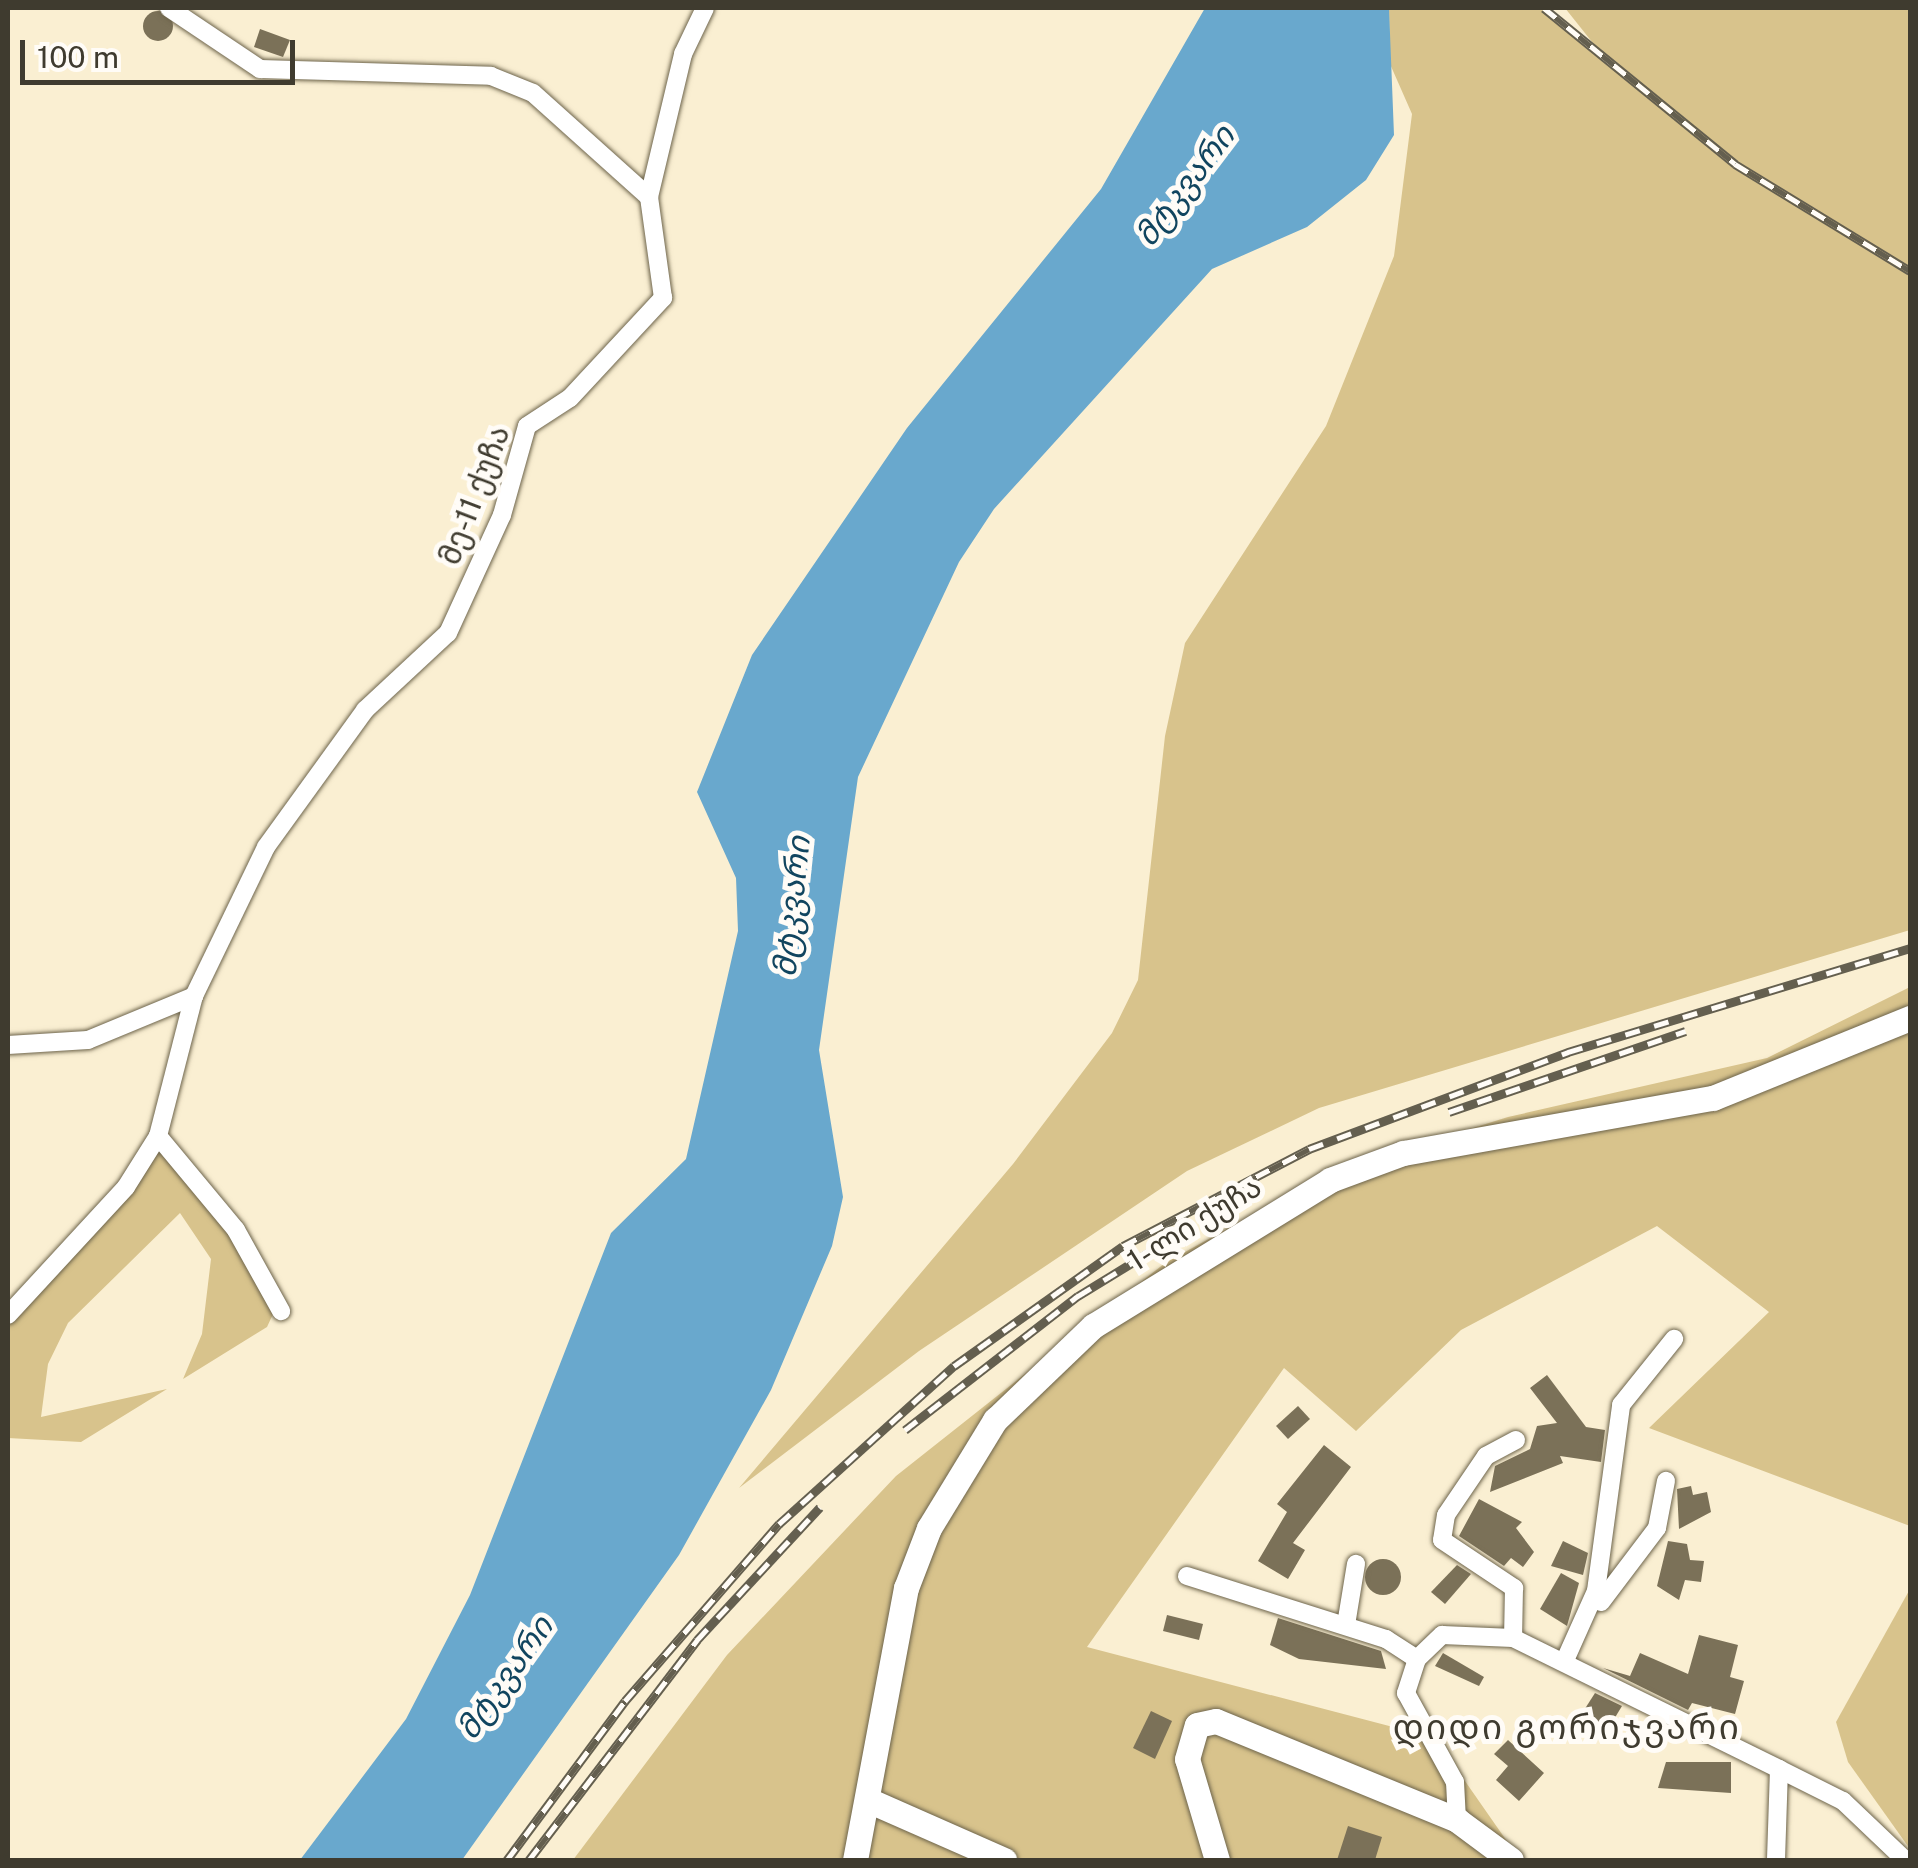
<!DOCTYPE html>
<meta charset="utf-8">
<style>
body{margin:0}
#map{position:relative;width:1918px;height:1868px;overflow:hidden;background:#faefd2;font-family:"Public Sans","Noto Sans Georgian",sans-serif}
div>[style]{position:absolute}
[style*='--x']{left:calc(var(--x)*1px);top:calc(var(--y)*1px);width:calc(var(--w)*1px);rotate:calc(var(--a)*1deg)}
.green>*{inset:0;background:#d8c38c}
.water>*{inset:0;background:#69a8cd}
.building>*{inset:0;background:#7b7158}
.round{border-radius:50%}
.roads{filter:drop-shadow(0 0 2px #6d644b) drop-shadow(0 0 2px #6d644b)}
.street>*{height:18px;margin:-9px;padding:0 9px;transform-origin:9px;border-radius:9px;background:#fff}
.secondary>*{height:25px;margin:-12.5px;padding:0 12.5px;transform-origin:12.5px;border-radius:12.5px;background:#fff}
.rail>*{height:9px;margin-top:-4.5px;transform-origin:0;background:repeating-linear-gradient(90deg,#fffcf7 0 15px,#645f4f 0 30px);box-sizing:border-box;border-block:2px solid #645f4f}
span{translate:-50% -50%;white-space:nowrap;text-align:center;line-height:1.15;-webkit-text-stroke:10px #fffcf7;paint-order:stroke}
.street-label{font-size:30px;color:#3f3b2f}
.water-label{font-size:32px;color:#11455f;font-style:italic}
.quarter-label{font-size:35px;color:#3f3b2f;letter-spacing:2.5px}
.frame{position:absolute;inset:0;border:10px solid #3f3b2f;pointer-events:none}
.scale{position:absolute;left:20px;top:40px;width:275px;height:45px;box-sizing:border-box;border:5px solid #3f3b2f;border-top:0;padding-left:12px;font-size:30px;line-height:35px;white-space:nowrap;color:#3f3b2f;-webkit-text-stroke:8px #fffcf7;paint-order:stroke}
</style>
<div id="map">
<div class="green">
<div style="clip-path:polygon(1389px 8px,1540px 8px,1616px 72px,1565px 8px,1910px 8px,1910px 930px,1319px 1108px,1187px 1171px,919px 1351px,739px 1488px,1013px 1164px,1112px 1033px,1138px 980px,1165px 736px,1185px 643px,1326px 426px,1394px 256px,1412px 114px,1390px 64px)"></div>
<div style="clip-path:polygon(1910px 987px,1910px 1526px,1649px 1428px,1769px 1312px,1657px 1226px,1461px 1330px,1356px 1431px,1284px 1368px,1087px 1647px,1435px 1738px,1520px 1860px,573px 1860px,727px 1655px,896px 1476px,1165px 1263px,1329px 1173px,1508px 1117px,1767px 1058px)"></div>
<div style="clip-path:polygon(158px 1136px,236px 1230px,273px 1314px,267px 1327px,183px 1379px,202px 1334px,211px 1259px,180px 1213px,68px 1323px,48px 1364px,41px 1417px,167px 1389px,81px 1442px,8px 1438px,8px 1315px)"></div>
<div style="clip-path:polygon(1910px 1589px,1910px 1849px,1848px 1762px,1836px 1722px)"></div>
</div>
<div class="water">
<div style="clip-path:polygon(1205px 8px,1389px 8px,1394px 135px,1366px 180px,1307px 227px,1212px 269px,994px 509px,959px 562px,858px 777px,819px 1050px,843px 1197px,832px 1246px,771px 1390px,679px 1555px,462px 1860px,300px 1860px,406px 1719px,470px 1595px,611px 1233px,686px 1159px,738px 931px,736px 878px,697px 792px,752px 655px,907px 428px,1101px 189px)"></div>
</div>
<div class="building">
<div class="round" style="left:143px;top:11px;width:30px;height:30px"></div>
<div style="clip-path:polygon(260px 29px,290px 40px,283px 57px,254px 47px)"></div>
<div style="clip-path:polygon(1547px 1375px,1586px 1427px,1605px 1430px,1601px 1462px,1560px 1456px,1563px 1463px,1490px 1492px,1495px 1466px,1530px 1449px,1537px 1426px,1557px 1423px,1530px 1388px)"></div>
<div style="clip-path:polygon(1298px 1406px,1310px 1419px,1288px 1439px,1276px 1426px)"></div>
<div style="clip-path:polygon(1324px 1445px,1351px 1467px,1293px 1543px,1305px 1550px,1288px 1579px,1258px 1561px,1287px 1512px,1277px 1504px)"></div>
<div style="clip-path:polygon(1691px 1486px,1693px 1495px,1707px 1492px,1711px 1512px,1679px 1529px,1677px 1489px)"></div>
<div style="clip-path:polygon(1479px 1499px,1522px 1522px,1516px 1528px,1534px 1552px,1523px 1567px,1511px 1558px,1504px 1566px,1459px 1536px)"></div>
<div style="clip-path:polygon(1563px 1541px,1588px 1553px,1583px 1575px,1551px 1566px)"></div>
<div style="clip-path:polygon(1668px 1541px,1687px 1544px,1690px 1560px,1704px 1561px,1701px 1582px,1685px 1580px,1679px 1600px,1657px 1586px)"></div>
<div class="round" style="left:1365px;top:1559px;width:36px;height:36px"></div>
<div style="clip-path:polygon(1457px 1565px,1471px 1574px,1445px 1604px,1431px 1592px)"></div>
<div style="clip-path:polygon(1561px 1573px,1579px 1583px,1567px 1626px,1540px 1609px)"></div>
<div style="clip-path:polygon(1167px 1615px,1203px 1624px,1199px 1640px,1163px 1631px)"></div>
<div style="clip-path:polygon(1278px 1618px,1381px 1651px,1386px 1669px,1299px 1659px,1270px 1645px)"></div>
<div style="clip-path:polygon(1699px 1635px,1738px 1645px,1730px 1677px,1744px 1681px,1735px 1714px,1692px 1703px,1688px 1710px,1603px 1668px,1630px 1676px,1640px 1653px,1688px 1674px)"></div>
<div style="clip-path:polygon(1443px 1653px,1484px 1677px,1479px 1686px,1435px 1666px)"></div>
<div style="clip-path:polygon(1595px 1693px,1622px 1706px,1605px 1734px,1579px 1718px)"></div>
<div style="clip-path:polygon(1151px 1711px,1172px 1721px,1155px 1759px,1133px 1748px)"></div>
<div style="clip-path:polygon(1508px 1740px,1544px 1773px,1519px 1801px,1496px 1780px,1508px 1766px,1494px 1754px)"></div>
<div style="clip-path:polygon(1666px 1762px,1731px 1762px,1731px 1793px,1658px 1788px)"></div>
<div style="clip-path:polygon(1348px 1826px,1382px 1837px,1375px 1860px,1337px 1860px)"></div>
</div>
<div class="roads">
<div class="street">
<div style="--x:169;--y:8;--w:110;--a:33.8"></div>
<div style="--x:260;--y:69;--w:231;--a:1.7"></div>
<div style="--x:491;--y:76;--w:45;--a:22"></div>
<div style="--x:533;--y:93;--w:156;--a:41.9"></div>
<div style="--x:8;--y:1045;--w:80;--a:-3.6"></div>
<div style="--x:88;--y:1040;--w:115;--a:-22.5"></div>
<div style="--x:194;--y:996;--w:165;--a:-64.2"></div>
<div style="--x:266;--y:847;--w:169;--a:-54.1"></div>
<div style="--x:365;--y:710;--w:113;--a:-42.9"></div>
<div style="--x:448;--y:633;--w:130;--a:-65.4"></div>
<div style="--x:502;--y:515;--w:92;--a:-74.3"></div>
<div style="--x:527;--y:426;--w:51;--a:-33.1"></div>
<div style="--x:570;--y:398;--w:137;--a:-47.1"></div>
<div style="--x:663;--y:298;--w:102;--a:-97.9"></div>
<div style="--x:649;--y:197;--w:147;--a:-76.6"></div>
<div style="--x:683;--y:54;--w:51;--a:-64.4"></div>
<div style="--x:158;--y:1136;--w:122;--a:50.3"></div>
<div style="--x:236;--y:1230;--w:93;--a:60.9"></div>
<div style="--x:8;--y:1315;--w:174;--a:-47.3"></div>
<div style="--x:126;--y:1187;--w:60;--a:-57.9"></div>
<div style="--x:158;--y:1136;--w:145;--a:-75.6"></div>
<div style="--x:1516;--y:1440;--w:34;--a:152"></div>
<div style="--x:1486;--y:1456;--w:71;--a:124.1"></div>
<div style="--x:1446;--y:1515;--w:25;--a:99"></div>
<div style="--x:1442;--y:1540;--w:87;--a:33.7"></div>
<div style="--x:1514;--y:1588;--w:50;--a:91.1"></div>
<div style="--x:1513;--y:1638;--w:297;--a:26.2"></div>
<div style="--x:1779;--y:1769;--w:91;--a:91.9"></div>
<div style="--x:1187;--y:1576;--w:209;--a:17.6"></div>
<div style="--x:1386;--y:1639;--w:37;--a:33"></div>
<div style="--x:1417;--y:1659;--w:36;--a:108"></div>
<div style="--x:1406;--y:1693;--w:102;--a:61.2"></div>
<div style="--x:1455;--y:1782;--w:38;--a:87"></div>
<div style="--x:1601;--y:1602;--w:93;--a:-52.9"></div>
<div style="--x:1657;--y:1528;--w:48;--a:-79.2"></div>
<div style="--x:1346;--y:1625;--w:62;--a:-80.7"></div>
<div style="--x:1566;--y:1658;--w:73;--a:-65.9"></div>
<div style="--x:1596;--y:1591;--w:188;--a:-82.3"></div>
<div style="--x:1621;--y:1405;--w:85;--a:-51.2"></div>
<div style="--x:1417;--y:1659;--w:35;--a:-44"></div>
<div style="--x:1442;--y:1635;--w:71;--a:2.4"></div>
<div style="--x:1779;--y:1769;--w:72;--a:26.6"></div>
<div style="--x:1843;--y:1801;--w:86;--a:43.6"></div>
</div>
<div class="secondary">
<div style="--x:868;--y:1800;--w:149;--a:23.8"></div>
<div style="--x:855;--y:1860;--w:277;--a:-79.4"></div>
<div style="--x:906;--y:1588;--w:64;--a:-69"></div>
<div style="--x:929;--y:1528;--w:127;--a:-58.6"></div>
<div style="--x:995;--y:1420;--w:136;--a:-43.8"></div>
<div style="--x:1093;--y:1326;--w:278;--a:-31.6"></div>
<div style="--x:1330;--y:1180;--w:78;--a:-20.3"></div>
<div style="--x:1403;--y:1153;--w:315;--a:-10.1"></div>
<div style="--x:1713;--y:1098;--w:213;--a:-22.1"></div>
<div style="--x:1217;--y:1860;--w:105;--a:-106.5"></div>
<div style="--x:1187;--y:1759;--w:35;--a:-74"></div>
<div style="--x:1197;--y:1725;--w:19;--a:-12"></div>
<div style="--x:1216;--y:1721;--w:261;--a:22.3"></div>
<div style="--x:1457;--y:1820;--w:67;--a:36.5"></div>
</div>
</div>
<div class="rail">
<div style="--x:1544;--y:8;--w:247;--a:39.2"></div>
<div style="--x:1735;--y:164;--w:205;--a:31.4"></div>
<div style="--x:1449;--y:1112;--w:250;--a:-18.9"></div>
<div style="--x:905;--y:1430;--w:219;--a:-37.8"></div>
<div style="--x:1078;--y:1296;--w:136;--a:-31.5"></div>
<div style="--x:507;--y:1860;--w:198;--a:-53.4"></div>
<div style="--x:625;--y:1701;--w:235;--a:-49"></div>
<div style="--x:779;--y:1524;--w:236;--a:-42.1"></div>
<div style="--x:954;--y:1366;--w:207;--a:-35.4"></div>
<div style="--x:1123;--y:1246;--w:210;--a:-27.5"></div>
<div style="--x:1309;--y:1149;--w:277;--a:-20.5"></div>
<div style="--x:1568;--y:1052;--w:357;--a:-16.9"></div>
<div style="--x:529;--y:1860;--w:277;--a:-52.6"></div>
<div style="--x:697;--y:1640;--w:181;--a:-47.2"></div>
</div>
<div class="street-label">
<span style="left:474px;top:495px;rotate:-69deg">მე-11 ქუჩა</span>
<span style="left:1194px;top:1223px;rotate:-32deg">1-ლი ქუჩა</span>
</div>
<div class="water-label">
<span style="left:1185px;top:186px;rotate:-53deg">მტკვარი</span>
<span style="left:792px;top:907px;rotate:-84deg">მტკვარი</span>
<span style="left:505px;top:1678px;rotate:-55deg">მტკვარი</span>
</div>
<div class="quarter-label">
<span style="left:1567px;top:1727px">დიდი გორიჯვარი</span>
</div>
<div class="frame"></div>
<div class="scale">100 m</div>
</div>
